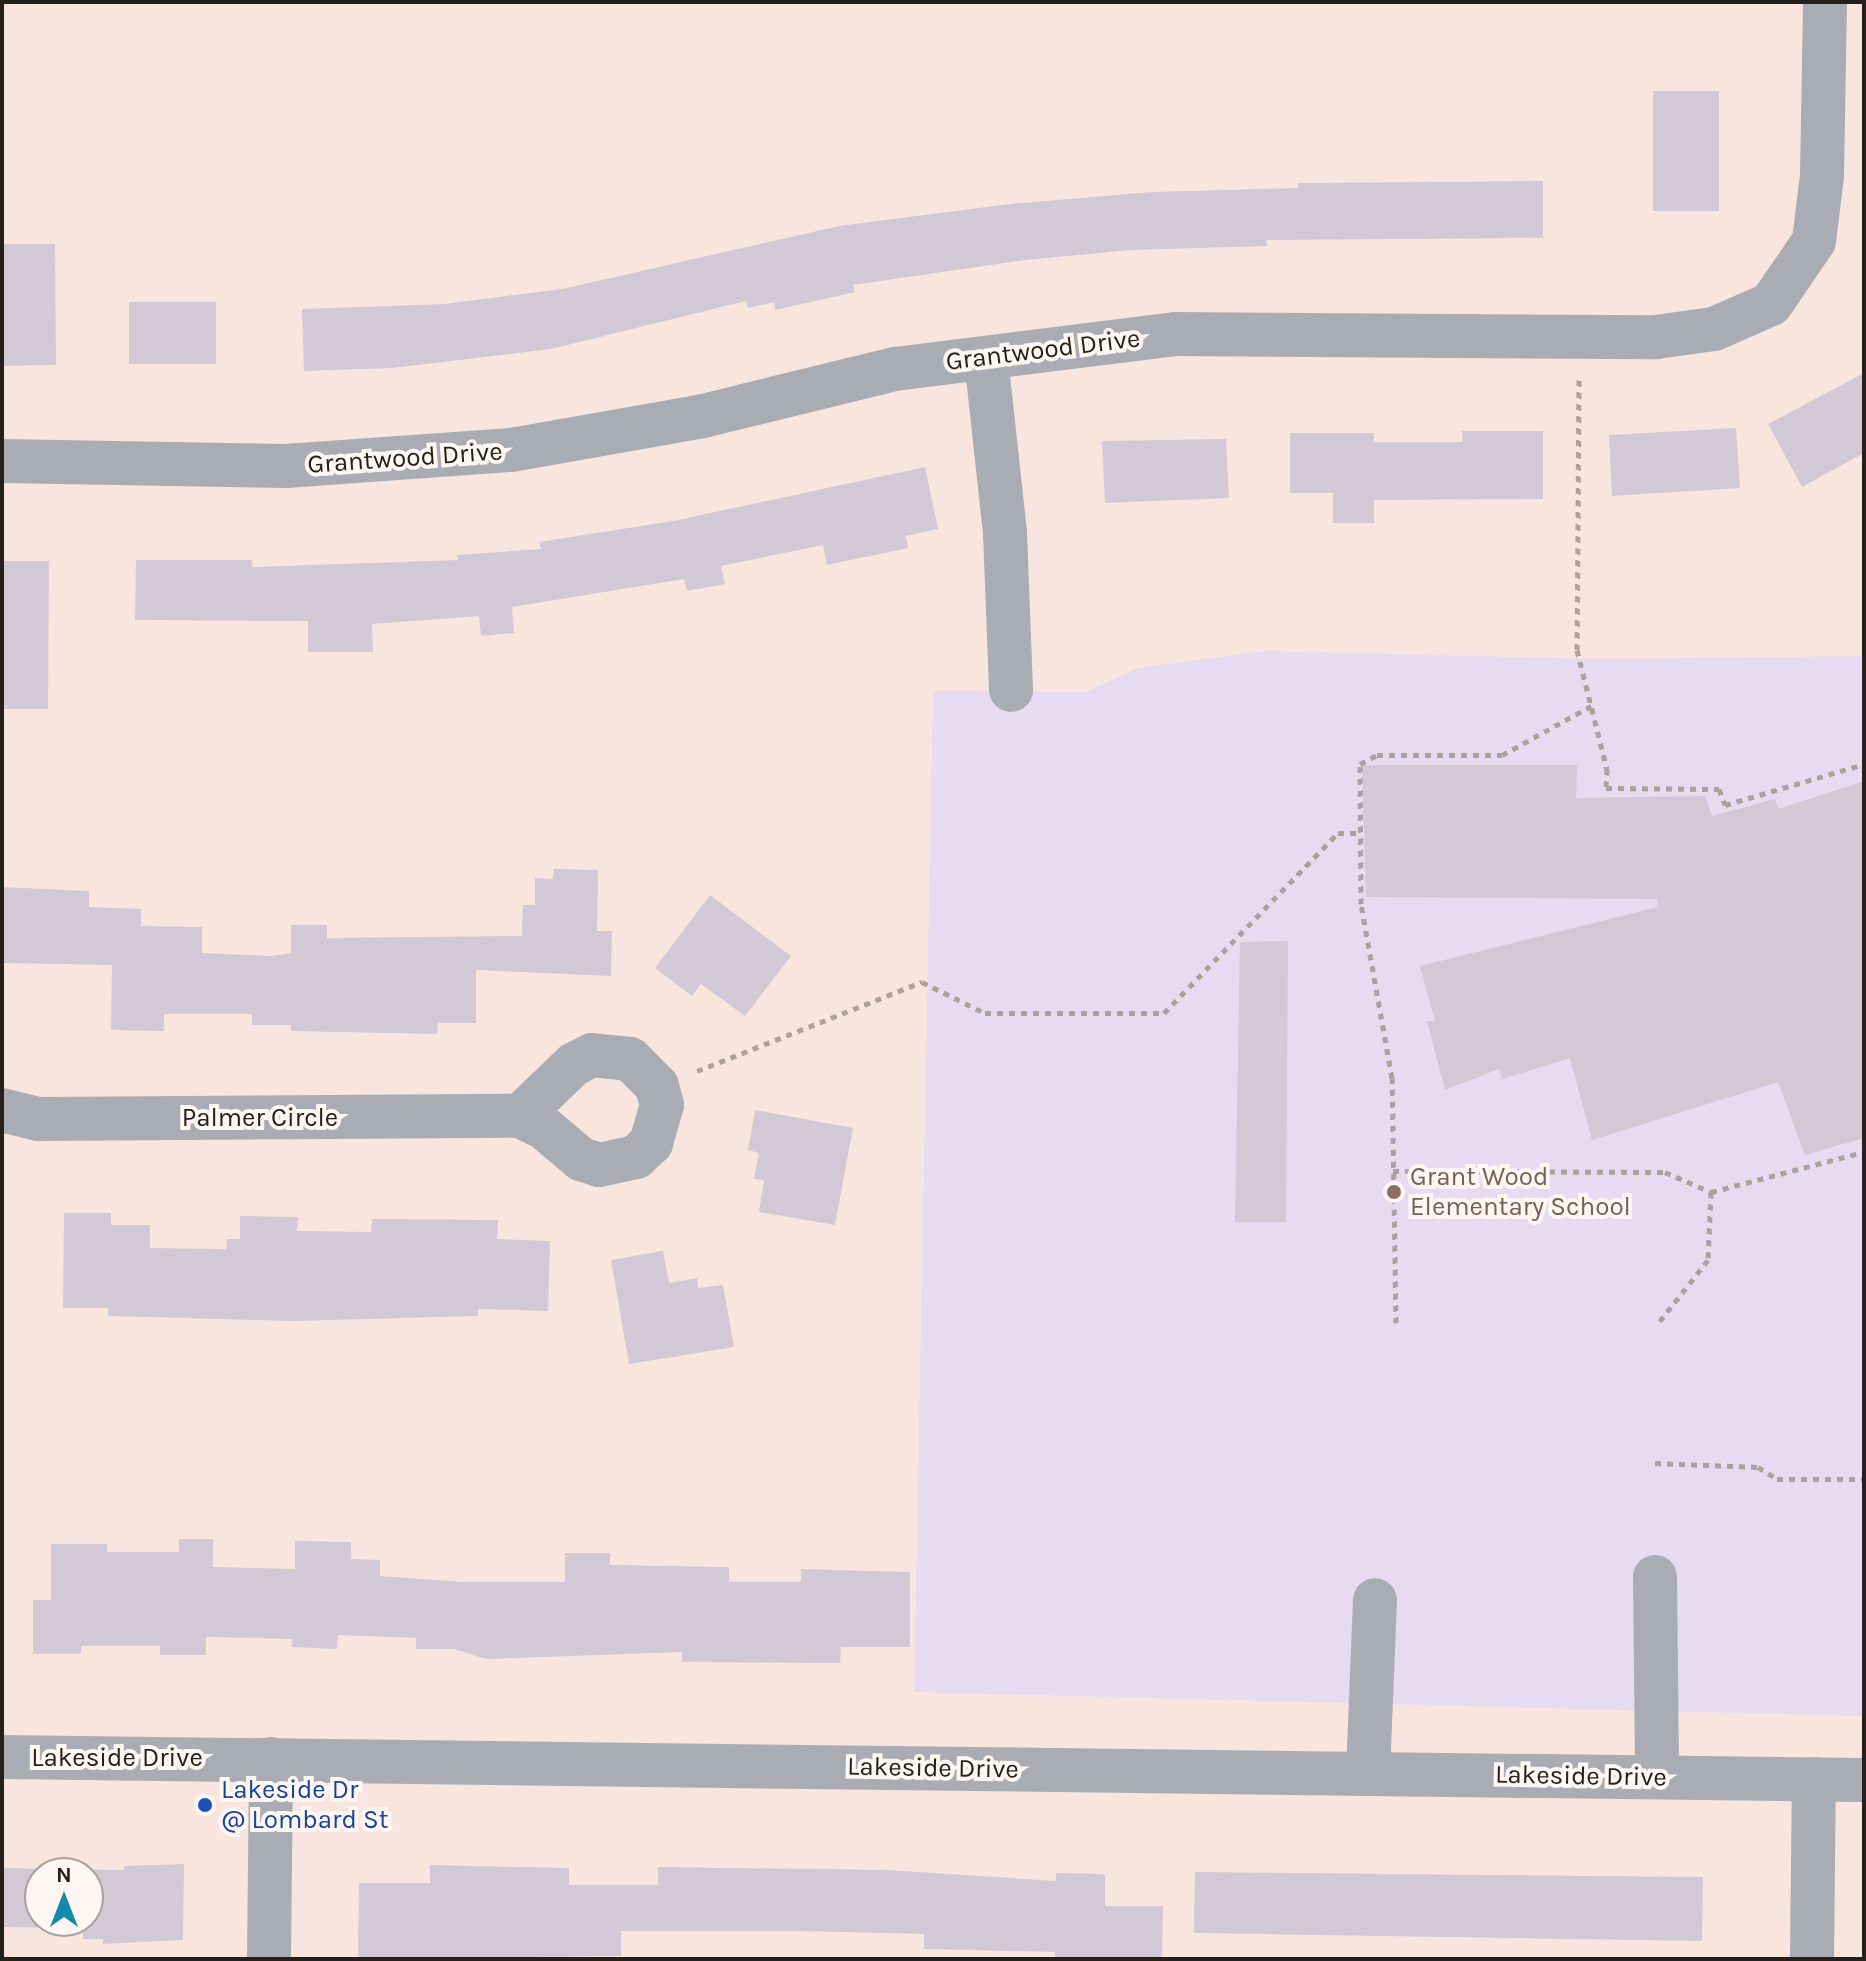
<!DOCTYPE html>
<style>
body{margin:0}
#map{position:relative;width:1866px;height:1961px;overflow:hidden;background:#f8e6de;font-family:Karla,sans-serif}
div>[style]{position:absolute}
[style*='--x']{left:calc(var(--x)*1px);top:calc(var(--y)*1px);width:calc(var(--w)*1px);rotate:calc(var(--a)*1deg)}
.education>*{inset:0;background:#e6dbf0}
.building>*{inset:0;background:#d3c8d5}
.path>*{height:5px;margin-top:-2.5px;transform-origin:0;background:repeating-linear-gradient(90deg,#aea09a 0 6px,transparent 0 12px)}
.minor>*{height:44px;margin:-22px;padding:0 22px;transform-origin:22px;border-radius:22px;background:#aaacb3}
.dots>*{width:22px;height:22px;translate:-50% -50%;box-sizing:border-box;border:4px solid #fdf6f3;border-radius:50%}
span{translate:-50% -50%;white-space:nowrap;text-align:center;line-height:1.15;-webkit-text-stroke:8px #fdf6f3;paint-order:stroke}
.street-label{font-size:26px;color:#26201d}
.education-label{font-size:26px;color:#785e54}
.left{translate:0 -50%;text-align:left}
.transit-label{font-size:26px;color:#164399}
.frame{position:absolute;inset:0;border:4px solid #26201d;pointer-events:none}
.north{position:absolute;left:24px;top:1857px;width:80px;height:80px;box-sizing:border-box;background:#fdf6f3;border:2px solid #a7a09d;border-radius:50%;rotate:0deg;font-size:22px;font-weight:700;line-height:32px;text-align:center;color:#26201d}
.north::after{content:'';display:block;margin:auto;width:28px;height:36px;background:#148bae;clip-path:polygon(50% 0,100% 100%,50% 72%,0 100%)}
</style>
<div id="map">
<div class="education">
<div style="clip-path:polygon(1264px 651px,1599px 659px,1864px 656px,1864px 1716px,914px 1692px,933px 691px,1085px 692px,1139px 668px)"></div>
</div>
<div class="building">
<div style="clip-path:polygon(1653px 91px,1719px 91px,1719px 211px,1653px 211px)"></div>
<div style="clip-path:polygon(1543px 181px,1543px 238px,1266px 240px,1267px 246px,1131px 250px,1025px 260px,853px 285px,855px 292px,775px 310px,774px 302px,748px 308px,746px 301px,551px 349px,392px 368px,304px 371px,302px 309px,444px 304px,562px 289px,839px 226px,1010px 204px,1151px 192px,1298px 188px,1298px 183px)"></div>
<div style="clip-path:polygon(2px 244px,55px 244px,56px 365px,2px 366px)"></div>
<div style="clip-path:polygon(129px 302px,216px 302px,216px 364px,129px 364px)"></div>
<div style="clip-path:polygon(1864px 373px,1864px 453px,1802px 487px,1768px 424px)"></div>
<div style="clip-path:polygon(1736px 428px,1740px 488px,1612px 496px,1609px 435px)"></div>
<div style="clip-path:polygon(1462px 431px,1543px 431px,1543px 499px,1374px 500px,1374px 523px,1333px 523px,1333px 493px,1290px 493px,1290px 433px,1374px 433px,1374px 442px,1463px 442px)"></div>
<div style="clip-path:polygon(1226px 439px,1229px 498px,1105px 503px,1102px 441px)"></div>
<div style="clip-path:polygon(925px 467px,938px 529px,906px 536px,908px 548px,827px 565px,823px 545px,721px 566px,725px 584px,687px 591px,684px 579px,512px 607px,514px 633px,481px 636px,479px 616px,372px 624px,373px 652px,308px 652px,308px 621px,135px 620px,136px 560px,252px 560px,252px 567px,458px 560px,457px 555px,541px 549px,539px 542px,673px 521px)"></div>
<div style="clip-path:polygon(2px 561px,49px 561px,48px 709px,2px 709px)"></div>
<div style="clip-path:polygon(1362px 765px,1577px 765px,1576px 798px,1705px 796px,1712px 816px,1775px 799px,1778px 809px,1864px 781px,1864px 1138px,1805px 1155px,1778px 1082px,1592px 1140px,1570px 1058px,1502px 1079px,1499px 1069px,1445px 1090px,1427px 1021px,1435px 1021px,1420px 966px,1658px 907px,1657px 899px,1366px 897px)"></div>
<div style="clip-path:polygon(554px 869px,598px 870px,597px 931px,612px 931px,611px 976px,476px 970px,476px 1023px,438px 1023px,437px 1034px,291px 1031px,291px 1025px,252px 1025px,252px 1014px,164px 1014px,164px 1031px,111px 1030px,112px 965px,2px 963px,2px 887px,89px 891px,89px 907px,141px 909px,141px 926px,202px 927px,202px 953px,273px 956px,291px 953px,291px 925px,327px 925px,327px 938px,522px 936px,523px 905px,535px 905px,535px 878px,553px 879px)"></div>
<div style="clip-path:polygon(710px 895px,791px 956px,745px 1016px,701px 984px,692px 996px,655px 968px)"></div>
<div style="clip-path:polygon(1288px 941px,1286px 1222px,1235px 1222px,1240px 942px)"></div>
<div style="clip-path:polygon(755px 1110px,853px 1128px,835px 1225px,759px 1212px,764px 1180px,754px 1179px,759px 1153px,748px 1150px)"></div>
<div style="clip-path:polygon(64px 1213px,111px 1213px,111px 1225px,150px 1225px,150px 1248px,226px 1249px,227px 1239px,240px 1239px,240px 1216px,298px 1217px,297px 1231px,371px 1232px,372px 1219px,498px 1220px,497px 1239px,550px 1241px,548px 1311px,478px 1309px,478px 1316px,293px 1321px,108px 1316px,108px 1308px,63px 1308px)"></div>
<div style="clip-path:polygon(663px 1251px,669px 1283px,697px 1278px,698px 1288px,723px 1285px,734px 1347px,629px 1364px,611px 1260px)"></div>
<div style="clip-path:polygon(179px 1539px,213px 1539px,213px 1567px,295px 1569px,295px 1541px,351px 1542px,351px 1559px,380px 1560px,380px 1576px,462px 1582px,565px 1582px,565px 1553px,610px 1553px,610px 1565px,729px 1567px,729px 1582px,801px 1582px,801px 1569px,910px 1572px,910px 1647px,841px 1647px,840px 1663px,682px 1662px,682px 1652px,486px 1659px,454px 1649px,416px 1649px,416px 1638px,338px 1635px,337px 1649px,292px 1647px,292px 1639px,206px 1637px,206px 1655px,160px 1655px,160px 1646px,81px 1646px,81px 1654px,33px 1654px,33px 1600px,51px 1600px,51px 1544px,107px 1544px,107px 1552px,179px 1552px)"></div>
<div style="clip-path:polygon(evenodd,184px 1864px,183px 1940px,103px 1944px,103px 1939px,83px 1939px,83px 1928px,2px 1927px,2px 1868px,124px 1870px,124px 1866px,184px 1864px,40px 1873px,88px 1873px,88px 1921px,40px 1921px,40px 1873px)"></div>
<div style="clip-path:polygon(430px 1865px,569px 1868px,569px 1885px,658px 1885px,658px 1867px,888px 1870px,1056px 1881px,1056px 1873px,1105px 1874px,1105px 1906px,1163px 1906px,1162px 1959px,1055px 1959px,1055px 1952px,924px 1949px,924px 1934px,795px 1931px,621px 1931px,621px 1956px,358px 1959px,359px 1883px,430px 1883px)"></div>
<div style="clip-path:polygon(1195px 1872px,1703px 1877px,1702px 1941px,1194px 1933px)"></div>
</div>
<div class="path">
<div style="--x:1579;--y:380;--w:270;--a:90.4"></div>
<div style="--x:1577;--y:650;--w:123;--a:75.9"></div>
<div style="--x:1607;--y:769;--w:19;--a:93"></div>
<div style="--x:1606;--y:788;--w:113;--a:0.5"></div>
<div style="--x:1719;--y:789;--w:17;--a:69"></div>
<div style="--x:1725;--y:805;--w:145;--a:-16.4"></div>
<div style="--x:697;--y:1071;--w:242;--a:-21.6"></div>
<div style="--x:922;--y:982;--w:70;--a:26.2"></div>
<div style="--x:985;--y:1013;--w:179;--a:0"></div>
<div style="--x:1164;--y:1013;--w:250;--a:-46"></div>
<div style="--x:1338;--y:833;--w:22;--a:0"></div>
<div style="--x:1393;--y:1171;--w:272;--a:0.2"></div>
<div style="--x:1665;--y:1172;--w:50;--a:23.5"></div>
<div style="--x:1711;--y:1192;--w:68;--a:92.5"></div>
<div style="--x:1708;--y:1260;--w:84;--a:128.2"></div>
<div style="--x:1711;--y:1192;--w:158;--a:-14.7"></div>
<div style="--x:1396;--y:1323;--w:245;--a:-90.9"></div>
<div style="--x:1392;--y:1078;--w:177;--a:-100.1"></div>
<div style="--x:1361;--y:904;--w:140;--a:-90.4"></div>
<div style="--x:1360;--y:764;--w:19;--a:-28"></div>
<div style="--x:1377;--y:755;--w:125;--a:0"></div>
<div style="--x:1502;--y:755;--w:102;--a:-28.8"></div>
<div style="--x:1655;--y:1463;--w:103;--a:2.2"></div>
<div style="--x:1758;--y:1467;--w:22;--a:32"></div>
<div style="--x:1777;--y:1479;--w:87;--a:0"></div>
</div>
<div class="minor">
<div style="--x:986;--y:358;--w:176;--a:83.8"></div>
<div style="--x:1005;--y:533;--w:157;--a:87.8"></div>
<div style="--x:2;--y:461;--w:284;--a:1"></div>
<div style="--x:286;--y:466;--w:226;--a:-4.1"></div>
<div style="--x:511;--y:450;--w:195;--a:-10"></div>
<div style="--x:703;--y:416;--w:198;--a:-13.8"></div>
<div style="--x:895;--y:369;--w:282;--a:-7.1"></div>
<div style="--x:1175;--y:334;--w:481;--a:0.4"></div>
<div style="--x:1656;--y:337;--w:59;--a:-7.9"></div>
<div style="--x:1714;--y:329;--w:62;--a:-23.7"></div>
<div style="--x:1771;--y:304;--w:76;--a:-55.7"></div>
<div style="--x:1814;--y:241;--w:65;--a:-83"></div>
<div style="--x:1822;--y:176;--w:174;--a:-89"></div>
<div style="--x:2;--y:1110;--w:38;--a:14"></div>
<div style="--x:39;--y:1119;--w:481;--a:-0.4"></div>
<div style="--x:520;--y:1116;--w:25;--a:26"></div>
<div style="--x:543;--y:1127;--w:50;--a:40.1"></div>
<div style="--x:581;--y:1159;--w:19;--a:18"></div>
<div style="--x:599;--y:1165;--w:38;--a:-12"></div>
<div style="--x:636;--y:1157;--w:21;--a:-43"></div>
<div style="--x:651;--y:1143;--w:40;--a:-74"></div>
<div style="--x:662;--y:1105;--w:20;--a:-105"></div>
<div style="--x:657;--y:1086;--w:38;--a:-135"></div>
<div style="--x:630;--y:1059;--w:38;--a:-174"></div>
<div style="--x:592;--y:1055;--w:20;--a:153"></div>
<div style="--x:574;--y:1064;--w:75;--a:136.1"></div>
<div style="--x:1655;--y:1577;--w:200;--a:89.4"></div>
<div style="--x:2;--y:1757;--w:1862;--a:0.71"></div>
<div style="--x:1368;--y:1774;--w:174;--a:-87.7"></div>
<div style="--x:269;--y:1959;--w:200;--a:-89.4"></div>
<div style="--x:1812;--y:1959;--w:180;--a:-89.4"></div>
</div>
<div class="dots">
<div style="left:1394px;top:1192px;background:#8d6e63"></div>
<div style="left:205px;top:1805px;background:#1a4fb4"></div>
</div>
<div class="street-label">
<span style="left:1043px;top:350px;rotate:-7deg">Grantwood Drive</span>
<span style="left:405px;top:458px;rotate:-4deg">Grantwood Drive</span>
<span style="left:260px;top:1118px">Palmer Circle</span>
<span style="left:117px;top:1758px">Lakeside Drive</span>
<span style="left:933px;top:1768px;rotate:1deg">Lakeside Drive</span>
<span style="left:1581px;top:1776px;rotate:1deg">Lakeside Drive</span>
</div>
<div class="education-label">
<span class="left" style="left:1410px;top:1192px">Grant Wood<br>Elementary School</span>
</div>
<div class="transit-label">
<span class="left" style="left:221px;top:1805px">Lakeside Dr<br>@ Lombard St</span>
</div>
<div class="frame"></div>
<div class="north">N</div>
</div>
